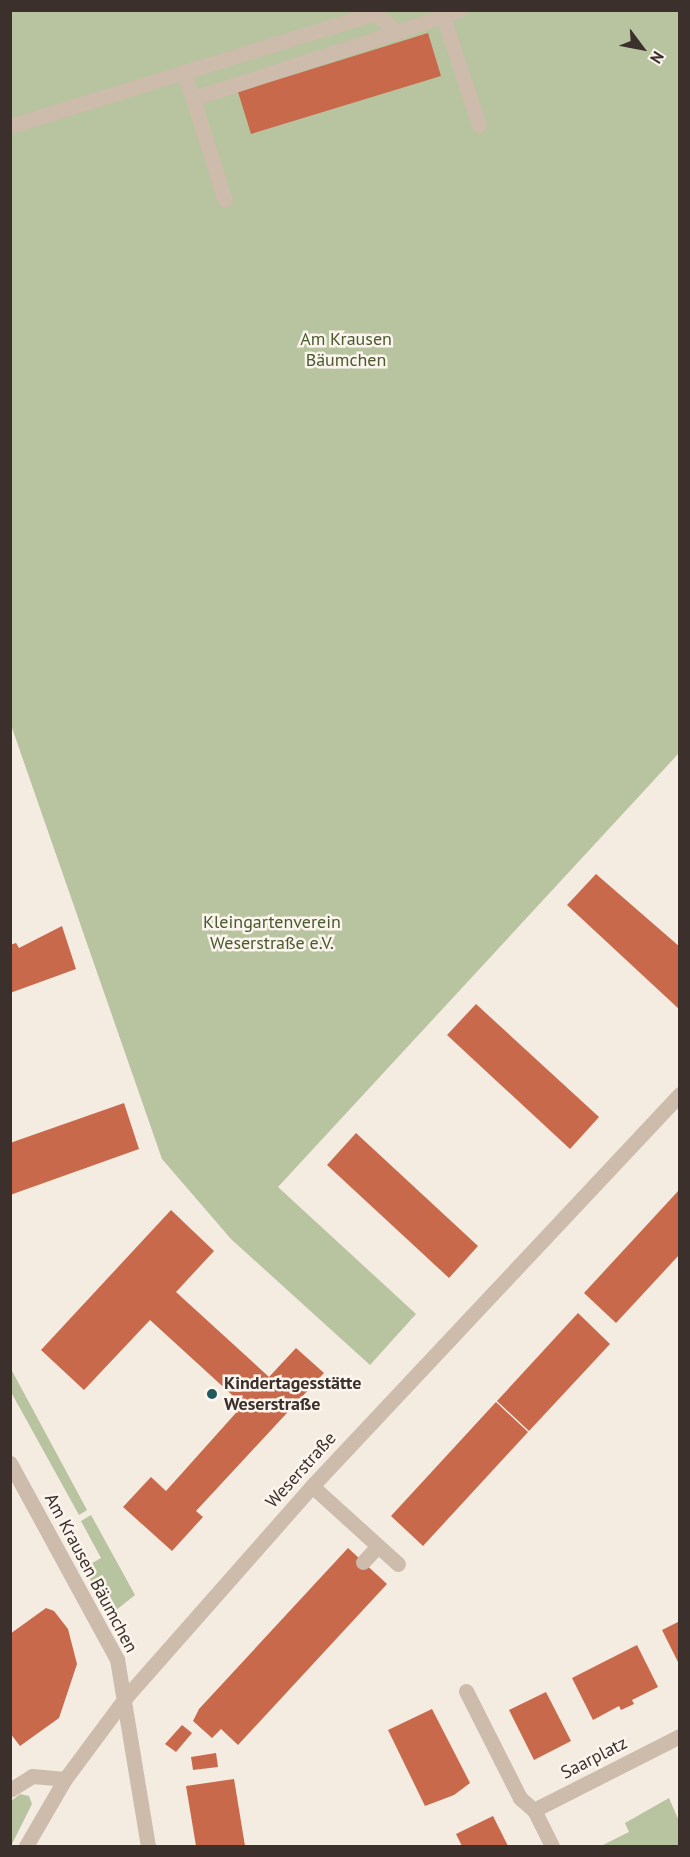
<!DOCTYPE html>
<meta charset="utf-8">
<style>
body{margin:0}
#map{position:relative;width:690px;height:1857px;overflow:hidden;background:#f4ebe1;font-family:"PT Sans",sans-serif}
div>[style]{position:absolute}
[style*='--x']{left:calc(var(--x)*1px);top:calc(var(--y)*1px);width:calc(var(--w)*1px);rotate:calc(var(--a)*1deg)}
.green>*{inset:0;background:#b8c4a0}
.building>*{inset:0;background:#c8694b}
.minor>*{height:15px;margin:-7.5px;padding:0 7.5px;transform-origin:7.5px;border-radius:7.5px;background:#cdbbac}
.dots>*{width:16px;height:16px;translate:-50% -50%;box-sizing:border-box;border:3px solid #fbf5ee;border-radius:50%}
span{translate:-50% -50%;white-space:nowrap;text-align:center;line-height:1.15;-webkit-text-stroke:5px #fbf5ee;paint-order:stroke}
.park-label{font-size:18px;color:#4a5a2e}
.poi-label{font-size:18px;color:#3b302b;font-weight:700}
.left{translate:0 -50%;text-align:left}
.street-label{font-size:18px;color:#3b302b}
.frame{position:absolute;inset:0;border:12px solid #3b302b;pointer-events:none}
.north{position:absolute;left:612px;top:18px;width:60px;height:60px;-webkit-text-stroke:4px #fbf5ee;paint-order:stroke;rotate:122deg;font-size:16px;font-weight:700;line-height:24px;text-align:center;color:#3b302b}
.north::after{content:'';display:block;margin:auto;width:21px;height:27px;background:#3b302b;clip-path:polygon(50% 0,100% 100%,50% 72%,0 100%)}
</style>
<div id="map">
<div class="green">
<div style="clip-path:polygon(10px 11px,679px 11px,679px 753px,278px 1187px,416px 1314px,370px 1365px,231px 1239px,162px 1159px,11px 725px)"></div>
<div style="clip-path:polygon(11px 1369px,87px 1510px,79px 1515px,11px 1392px)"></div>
<div style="clip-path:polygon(91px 1515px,135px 1595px,110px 1615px,86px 1572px,87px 1566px,101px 1558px,81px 1521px)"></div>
<div style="clip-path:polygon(20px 1794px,29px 1796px,32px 1804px,11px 1846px,11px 1801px)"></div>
<div style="clip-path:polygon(669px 1798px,679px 1821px,679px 1846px,601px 1846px,629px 1832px,625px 1823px)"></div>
</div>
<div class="building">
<div style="clip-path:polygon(428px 33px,441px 76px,251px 134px,238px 92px)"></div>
<div style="clip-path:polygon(596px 874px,680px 947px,680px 1010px,567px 905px)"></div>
<div style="clip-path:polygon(62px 926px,76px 969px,10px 993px,10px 945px,16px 943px,19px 948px)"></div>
<div style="clip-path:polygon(476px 1004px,599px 1117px,570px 1149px,447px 1035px)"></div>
<div style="clip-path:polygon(124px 1103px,139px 1149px,10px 1195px,10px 1143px)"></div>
<div style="clip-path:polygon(356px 1133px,478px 1246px,449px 1278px,327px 1165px)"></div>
<div style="clip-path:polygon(680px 1189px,680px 1254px,616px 1323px,584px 1293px)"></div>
<div style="clip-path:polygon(171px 1210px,214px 1251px,176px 1292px,269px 1377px,296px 1348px,324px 1373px,196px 1511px,203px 1517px,172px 1551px,123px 1507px,151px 1477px,166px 1491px,243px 1405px,150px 1320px,84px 1390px,41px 1350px)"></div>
<div style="clip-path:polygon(578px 1313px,610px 1344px,529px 1431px,497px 1401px)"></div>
<div style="clip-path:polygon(496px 1402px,528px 1432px,423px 1546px,391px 1516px)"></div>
<div style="clip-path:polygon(348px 1548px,387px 1584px,238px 1745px,221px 1729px,212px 1738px,193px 1721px,199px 1709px)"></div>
<div style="clip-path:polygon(46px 1608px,54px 1611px,68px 1629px,77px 1664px,59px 1718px,20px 1746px,10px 1733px,10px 1634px)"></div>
<div style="clip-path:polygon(680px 1621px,680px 1666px,662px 1630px)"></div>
<div style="clip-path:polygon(637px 1645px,658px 1687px,632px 1700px,634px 1704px,621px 1710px,619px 1706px,593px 1720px,572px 1678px)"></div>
<div style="clip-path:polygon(546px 1692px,571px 1741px,534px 1760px,509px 1710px)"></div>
<div style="clip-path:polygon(432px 1709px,470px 1783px,454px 1795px,425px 1806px,388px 1730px)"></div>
<div style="clip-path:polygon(182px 1725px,192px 1733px,176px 1752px,165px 1744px)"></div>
<div style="clip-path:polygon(216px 1753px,218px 1767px,193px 1770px,191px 1757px)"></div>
<div style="clip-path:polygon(234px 1779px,245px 1846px,196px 1846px,186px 1786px)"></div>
<div style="clip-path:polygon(493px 1816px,508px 1846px,462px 1846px,456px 1834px)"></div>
</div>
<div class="minor">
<div style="--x:443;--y:16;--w:115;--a:71.7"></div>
<div style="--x:184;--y:71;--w:135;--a:72.4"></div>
<div style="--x:194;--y:98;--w:213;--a:-18"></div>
<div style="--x:10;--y:126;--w:382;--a:-17.2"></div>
<div style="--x:375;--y:13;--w:29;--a:41"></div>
<div style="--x:397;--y:32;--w:66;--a:-19.5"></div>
<div style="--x:10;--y:1463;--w:223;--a:61.4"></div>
<div style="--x:117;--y:1659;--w:190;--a:80.6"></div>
<div style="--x:312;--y:1486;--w:116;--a:42.2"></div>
<div style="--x:363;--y:1562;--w:22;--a:-47"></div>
<div style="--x:466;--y:1691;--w:120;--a:63.2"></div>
<div style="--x:520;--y:1798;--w:18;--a:41"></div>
<div style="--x:534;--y:1810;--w:40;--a:63.4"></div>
<div style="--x:10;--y:1790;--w:26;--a:-32"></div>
<div style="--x:32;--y:1776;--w:33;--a:5"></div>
<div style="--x:534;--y:1810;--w:164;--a:-26.9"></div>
<div style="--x:26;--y:1846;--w:78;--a:-59.8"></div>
<div style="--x:65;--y:1779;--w:102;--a:-53.4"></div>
<div style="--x:126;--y:1697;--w:281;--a:-48.6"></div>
<div style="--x:312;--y:1486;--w:538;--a:-46.81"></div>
</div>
<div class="dots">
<div style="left:212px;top:1394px;background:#1f5a5e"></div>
</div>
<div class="park-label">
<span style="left:346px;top:350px">Am Krausen<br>Bäumchen</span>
<span style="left:272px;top:933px">Kleingartenverein<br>Weserstraße e.V.</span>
</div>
<div class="poi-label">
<span class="left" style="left:224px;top:1394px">Kindertagesstätte<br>Weserstraße</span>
</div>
<div class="street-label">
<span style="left:301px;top:1470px;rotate:-48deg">Weserstraße</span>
<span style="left:91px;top:1573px;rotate:62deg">Am Krausen Bäumchen</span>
<span style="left:594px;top:1758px;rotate:-27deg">Saarplatz</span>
</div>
<div class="frame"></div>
<div class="north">N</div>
</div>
